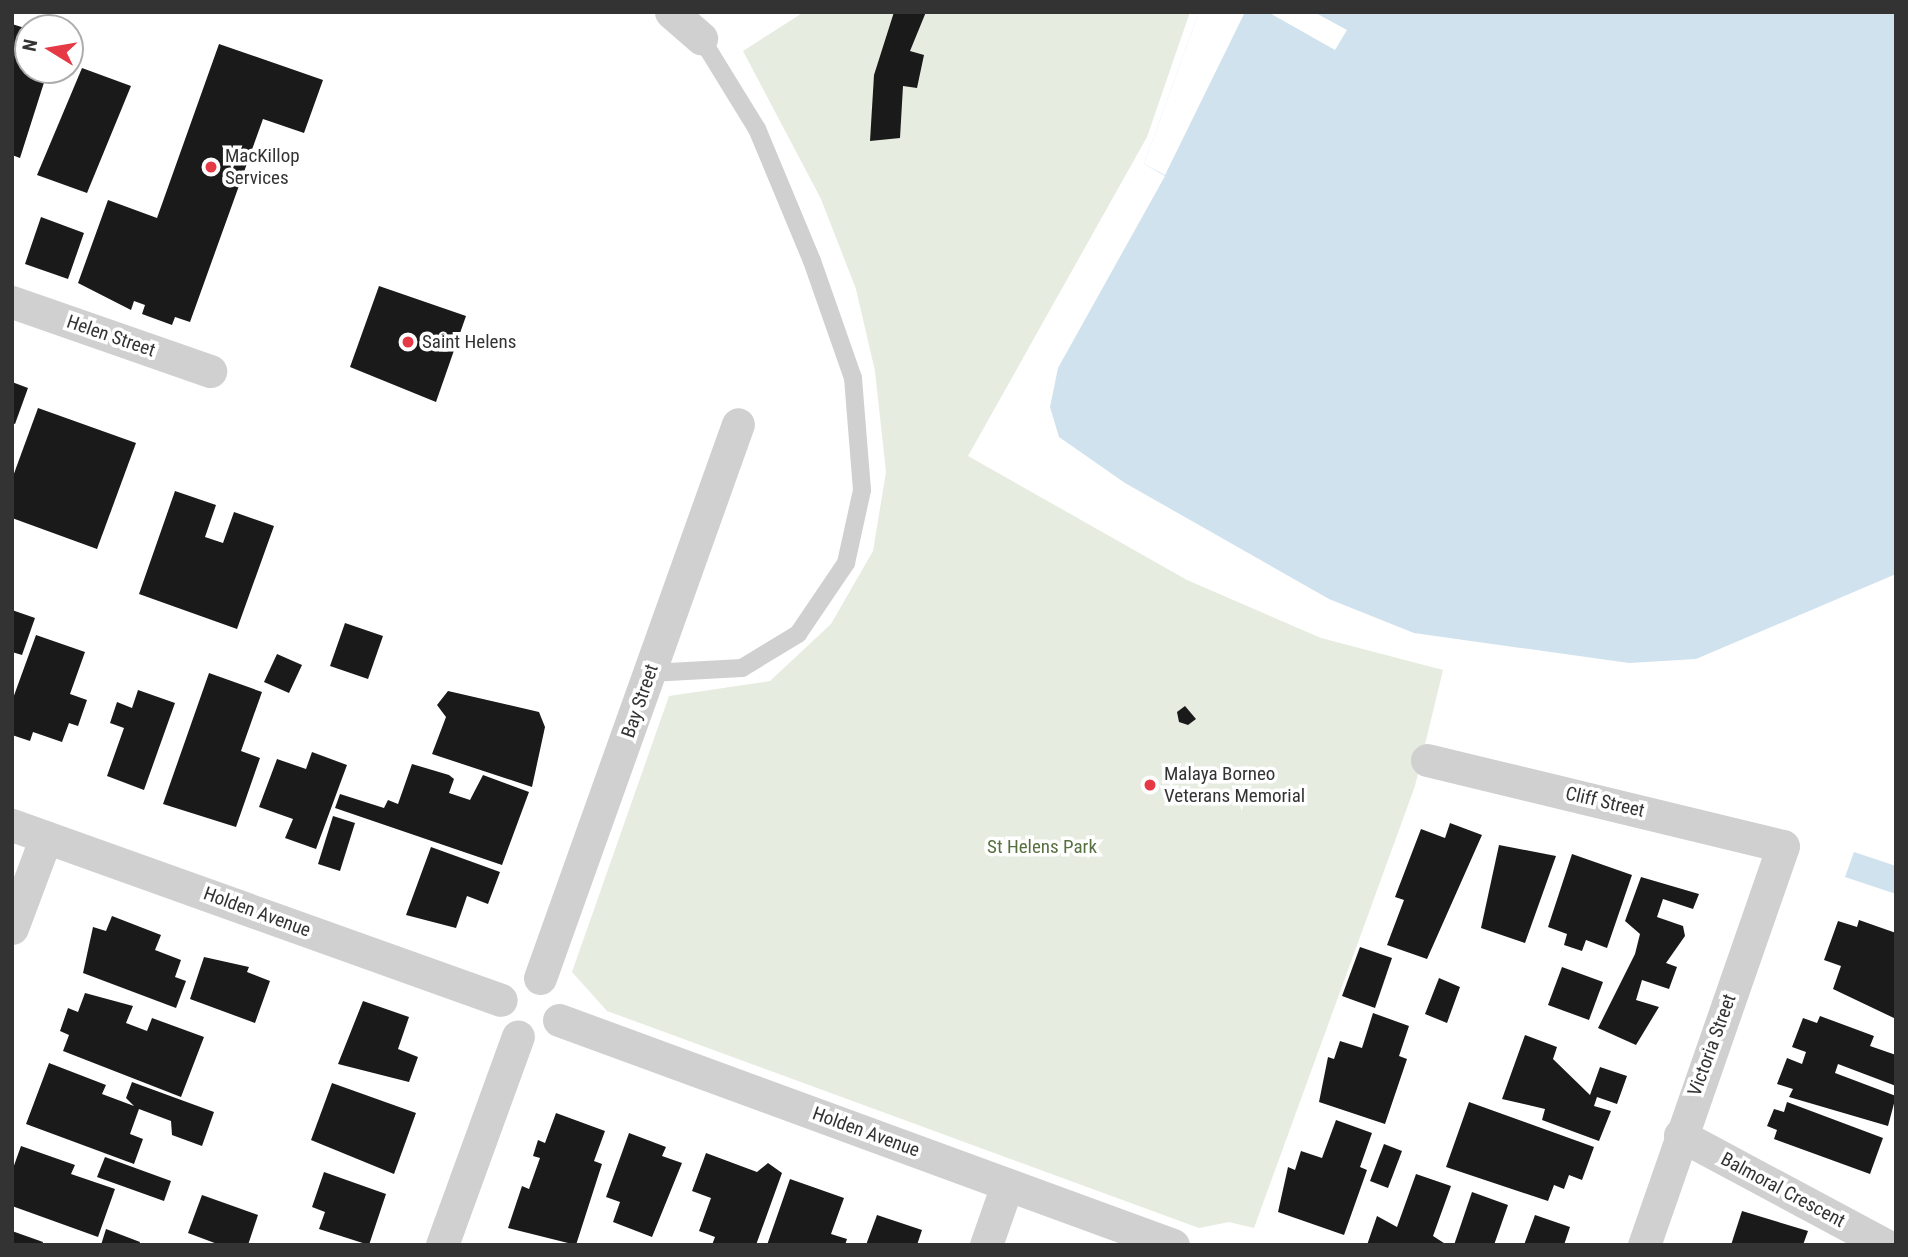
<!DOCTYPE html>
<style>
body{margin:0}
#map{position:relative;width:1908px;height:1257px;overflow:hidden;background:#fff;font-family:"Roboto Condensed",sans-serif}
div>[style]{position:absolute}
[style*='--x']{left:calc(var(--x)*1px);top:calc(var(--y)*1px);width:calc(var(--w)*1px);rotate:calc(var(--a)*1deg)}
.green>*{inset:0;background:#e6ecdf}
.water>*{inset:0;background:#cfe2ee}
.pier>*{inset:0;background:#fff}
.building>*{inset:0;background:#1a1a1a}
.lane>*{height:18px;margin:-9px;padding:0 9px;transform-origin:9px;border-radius:9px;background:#d0d0d0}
.street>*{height:33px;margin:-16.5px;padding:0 16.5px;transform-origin:16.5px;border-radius:16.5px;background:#d0d0d0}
.dots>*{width:19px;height:19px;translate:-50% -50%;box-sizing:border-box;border:4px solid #fff;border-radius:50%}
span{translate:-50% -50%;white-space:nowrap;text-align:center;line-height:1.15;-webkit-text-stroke:7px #fff;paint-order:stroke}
.poi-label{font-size:19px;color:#333}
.left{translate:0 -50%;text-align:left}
.street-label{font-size:19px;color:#333}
.park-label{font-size:19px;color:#56703f}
.frame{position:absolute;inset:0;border:14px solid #333;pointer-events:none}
.north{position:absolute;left:14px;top:14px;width:70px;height:70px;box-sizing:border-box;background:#fff;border:2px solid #adadad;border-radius:50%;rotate:281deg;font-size:19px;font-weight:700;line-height:28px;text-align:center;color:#333}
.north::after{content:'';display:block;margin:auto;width:24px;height:32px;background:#e63946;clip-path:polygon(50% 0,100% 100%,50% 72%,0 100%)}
</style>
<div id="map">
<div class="green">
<div style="clip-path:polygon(804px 12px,1190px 12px,1147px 137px,968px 456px,1187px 580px,1321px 638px,1443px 670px,1415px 786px,1254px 1228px,1229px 1222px,1199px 1228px,607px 1011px,572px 972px,669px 696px,770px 681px,831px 624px,873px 551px,886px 472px,875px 371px,856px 289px,821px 199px,743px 51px)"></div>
</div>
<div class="water">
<div style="clip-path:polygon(1199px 12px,1896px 12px,1896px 574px,1696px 659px,1629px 663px,1414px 633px,1329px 599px,1125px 483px,1059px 437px,1050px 407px,1058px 368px,1165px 176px,1144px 164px)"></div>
<div style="clip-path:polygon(1854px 852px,1896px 866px,1896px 894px,1845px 877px)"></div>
</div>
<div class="pier">
<div style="clip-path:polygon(1199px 12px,1245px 12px,1165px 175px,1144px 164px)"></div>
<div style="clip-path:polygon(1268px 12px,1314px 12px,1347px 30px,1335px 50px)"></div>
</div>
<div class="building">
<div style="clip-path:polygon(894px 12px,926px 12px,910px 51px,924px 55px,917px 88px,903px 86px,900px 138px,870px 141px,874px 75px)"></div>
<div style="clip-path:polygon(12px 24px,28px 29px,28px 70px,48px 70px,20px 158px,12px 155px)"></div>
<div style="clip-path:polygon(219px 44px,323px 80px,304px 133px,263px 119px,190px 322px,175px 317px,172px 325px,142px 314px,145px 305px,134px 301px,131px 310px,78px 283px,108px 200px,157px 218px)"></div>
<div style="clip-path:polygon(82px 68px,131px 86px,87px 193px,37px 175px)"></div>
<div style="clip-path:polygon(41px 217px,84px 233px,68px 279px,25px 264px)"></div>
<div style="clip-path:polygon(379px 286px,466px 316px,436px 402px,350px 367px)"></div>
<div style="clip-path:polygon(12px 382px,28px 388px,15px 424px,12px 423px)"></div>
<div style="clip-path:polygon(38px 408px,136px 443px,97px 549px,12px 518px,12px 479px)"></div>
<div style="clip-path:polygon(175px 491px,216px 505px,205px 537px,223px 543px,234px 512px,274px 526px,237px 629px,139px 594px)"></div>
<div style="clip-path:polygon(12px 610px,35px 618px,22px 655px,12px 652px)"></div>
<div style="clip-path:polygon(345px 623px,383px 636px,368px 679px,330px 666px)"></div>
<div style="clip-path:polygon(36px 635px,85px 652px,70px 694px,87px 700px,78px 726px,69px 723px,62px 742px,33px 732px,30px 741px,12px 735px,12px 701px)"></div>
<div style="clip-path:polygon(277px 654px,302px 665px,289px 693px,264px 682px)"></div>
<div style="clip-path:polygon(209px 673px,262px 692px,241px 751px,260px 758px,236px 827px,163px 804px)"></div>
<div style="clip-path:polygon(138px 690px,175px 703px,144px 790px,107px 776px,124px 728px,110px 723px,117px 702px,132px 708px)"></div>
<div style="clip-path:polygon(448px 691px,539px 712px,545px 727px,532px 787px,432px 754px,446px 717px,437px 705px)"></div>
<div style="clip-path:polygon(1185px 706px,1196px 719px,1188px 725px,1179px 722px,1177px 712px)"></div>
<div style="clip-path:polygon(312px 752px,347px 765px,316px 849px,285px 838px,293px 819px,259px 807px,277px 759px,306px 769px)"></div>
<div style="clip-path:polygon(412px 764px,449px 775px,454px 779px,449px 793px,470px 800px,483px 775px,529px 792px,502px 865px,335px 808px,340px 794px,384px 808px,388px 800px,398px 804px)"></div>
<div style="clip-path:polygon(333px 816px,355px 823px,340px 871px,318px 864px)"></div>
<div style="clip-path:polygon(1450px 823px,1482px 835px,1427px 959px,1387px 945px,1404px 900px,1395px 897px,1421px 829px,1445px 838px)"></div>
<div style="clip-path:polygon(1499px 845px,1556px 856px,1525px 943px,1481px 928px)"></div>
<div style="clip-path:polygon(431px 847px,500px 872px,488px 904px,467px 896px,456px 928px,406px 915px)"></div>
<div style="clip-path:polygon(1572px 854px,1632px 875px,1607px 948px,1586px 940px,1582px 951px,1564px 945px,1567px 934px,1548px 927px)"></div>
<div style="clip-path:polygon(1641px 877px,1699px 894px,1693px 909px,1663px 899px,1657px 917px,1683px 926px,1685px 936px,1666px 963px,1677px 967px,1669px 989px,1642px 980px,1636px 1000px,1659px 1007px,1636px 1045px,1598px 1028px,1635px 954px,1640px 934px,1625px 921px)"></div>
<div style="clip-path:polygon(112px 916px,161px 935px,155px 950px,181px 960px,175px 977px,186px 981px,176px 1008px,83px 973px,93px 927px,106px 931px)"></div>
<div style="clip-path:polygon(1859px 920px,1896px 933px,1896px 1019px,1833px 989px,1841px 966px,1824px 960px,1838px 921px,1857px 927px)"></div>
<div style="clip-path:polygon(1360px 947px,1392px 958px,1375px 1008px,1342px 996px)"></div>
<div style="clip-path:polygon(204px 957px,249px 967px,247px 972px,270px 981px,255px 1023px,190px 999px)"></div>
<div style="clip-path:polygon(1562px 967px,1603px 982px,1589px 1020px,1548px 1005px)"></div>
<div style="clip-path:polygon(1439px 978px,1460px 987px,1447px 1023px,1425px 1014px)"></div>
<div style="clip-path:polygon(85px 993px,133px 1006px,126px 1023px,147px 1031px,152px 1018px,204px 1037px,181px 1097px,63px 1051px,69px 1035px,60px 1031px,68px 1008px,78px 1012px)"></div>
<div style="clip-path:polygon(363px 1001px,409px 1017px,398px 1049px,418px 1057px,409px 1082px,338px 1064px)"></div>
<div style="clip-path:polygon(1373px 1013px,1409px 1026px,1399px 1056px,1407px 1059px,1385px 1124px,1319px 1102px,1328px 1057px,1334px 1059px,1340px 1041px,1362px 1048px)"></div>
<div style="clip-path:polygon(1820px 1016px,1874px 1036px,1870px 1046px,1896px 1055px,1896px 1086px,1838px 1064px,1835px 1073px,1896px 1096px,1888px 1126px,1789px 1097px,1793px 1089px,1777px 1084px,1787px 1058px,1802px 1064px,1806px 1052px,1792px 1047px,1803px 1018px,1817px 1023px)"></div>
<div style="clip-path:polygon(1525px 1035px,1557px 1047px,1553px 1059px,1590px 1095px,1600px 1067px,1627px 1076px,1617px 1104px,1597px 1097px,1594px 1106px,1611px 1111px,1599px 1141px,1542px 1120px,1545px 1109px,1502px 1099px)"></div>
<div style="clip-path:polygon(49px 1063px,106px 1085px,102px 1094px,134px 1106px,126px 1098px,132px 1082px,214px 1112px,202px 1146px,172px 1135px,171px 1121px,139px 1109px,130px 1134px,143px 1139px,134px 1164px,26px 1124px)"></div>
<div style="clip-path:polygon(332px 1083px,416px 1113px,394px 1174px,311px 1140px)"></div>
<div style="clip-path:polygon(1469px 1102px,1594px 1147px,1582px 1180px,1569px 1175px,1564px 1189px,1554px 1185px,1548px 1201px,1446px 1167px)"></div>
<div style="clip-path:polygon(1787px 1102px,1883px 1138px,1870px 1174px,1774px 1139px,1777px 1130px,1767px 1126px,1774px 1109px,1784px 1112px)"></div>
<div style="clip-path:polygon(556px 1113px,605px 1131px,594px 1161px,602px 1164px,576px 1245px,508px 1228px,522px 1186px,529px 1189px,540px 1158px,533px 1156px,538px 1140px,545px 1143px)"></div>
<div style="clip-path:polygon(1336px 1120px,1372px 1133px,1360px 1167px,1367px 1170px,1344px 1235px,1278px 1212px,1288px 1167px,1295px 1170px,1301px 1151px,1322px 1158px)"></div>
<div style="clip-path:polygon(629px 1133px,666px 1147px,662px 1156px,682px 1163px,652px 1237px,613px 1222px,620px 1202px,606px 1197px)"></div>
<div style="clip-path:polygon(1384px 1144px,1402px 1151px,1388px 1188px,1370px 1181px)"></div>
<div style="clip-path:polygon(21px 1146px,75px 1165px,71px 1174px,115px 1189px,98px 1237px,12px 1206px,12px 1171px)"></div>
<div style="clip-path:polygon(706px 1153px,757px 1172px,768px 1163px,782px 1173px,756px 1245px,712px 1245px,715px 1237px,699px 1231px,711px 1198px,692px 1191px)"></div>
<div style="clip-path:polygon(105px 1157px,171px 1181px,164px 1201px,97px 1177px)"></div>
<div style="clip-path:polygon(324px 1172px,386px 1194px,369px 1245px,319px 1229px,325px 1212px,312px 1207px)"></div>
<div style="clip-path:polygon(1416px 1174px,1451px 1186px,1433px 1236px,1447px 1245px,1367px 1245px,1377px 1216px,1397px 1227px)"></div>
<div style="clip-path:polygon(790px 1179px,844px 1198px,831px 1234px,847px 1239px,845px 1245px,767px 1245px)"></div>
<div style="clip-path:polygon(1472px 1192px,1508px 1205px,1494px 1245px,1454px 1245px)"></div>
<div style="clip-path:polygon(202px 1195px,258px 1215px,248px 1245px,220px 1245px,188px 1233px)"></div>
<div style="clip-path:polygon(1742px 1211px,1808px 1231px,1803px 1245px,1731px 1245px)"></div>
<div style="clip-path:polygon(877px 1215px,922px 1230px,917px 1245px,866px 1245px)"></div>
<div style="clip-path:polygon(1535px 1215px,1570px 1227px,1564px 1245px,1524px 1245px)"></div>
<div style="clip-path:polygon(106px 1229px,140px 1242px,139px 1245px,101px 1245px)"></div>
<div style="clip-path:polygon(12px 1231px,43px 1242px,42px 1245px,12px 1245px)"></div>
</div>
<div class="lane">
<div style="--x:650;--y:673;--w:92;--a:-3.1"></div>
<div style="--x:742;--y:668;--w:66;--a:-31.3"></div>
<div style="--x:798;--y:634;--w:86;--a:-55.9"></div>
<div style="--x:846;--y:563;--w:75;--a:-77.6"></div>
<div style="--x:862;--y:490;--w:112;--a:-94.6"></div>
<div style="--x:853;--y:378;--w:124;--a:-109.3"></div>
<div style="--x:812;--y:261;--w:143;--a:-112.6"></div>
<div style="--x:757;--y:129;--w:107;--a:-121.6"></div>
</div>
<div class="street">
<div style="--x:671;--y:12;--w:40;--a:41"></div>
<div style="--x:12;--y:302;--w:210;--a:19.2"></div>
<div style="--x:1427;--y:760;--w:366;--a:13.6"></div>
<div style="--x:1783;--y:846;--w:423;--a:109.2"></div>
<div style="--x:12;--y:825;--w:519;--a:19.69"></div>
<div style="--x:12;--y:928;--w:97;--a:-69.5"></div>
<div style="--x:540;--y:978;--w:588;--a:-70.33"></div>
<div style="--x:559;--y:1020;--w:654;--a:20.13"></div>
<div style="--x:1680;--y:1135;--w:233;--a:28.2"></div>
<div style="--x:442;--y:1245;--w:222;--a:-70"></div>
<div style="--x:986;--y:1245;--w:64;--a:-70.7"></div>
</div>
<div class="dots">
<div style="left:211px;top:167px;background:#e63946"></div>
<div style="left:408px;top:342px;background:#e63946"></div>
<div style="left:1150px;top:785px;background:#e63946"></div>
</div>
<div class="poi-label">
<span class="left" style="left:225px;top:167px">MacKillop<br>Services</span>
<span class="left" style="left:422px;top:342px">Saint Helens</span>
<span class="left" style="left:1164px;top:785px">Malaya Borneo<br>Veterans Memorial</span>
</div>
<div class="street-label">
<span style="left:111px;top:336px;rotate:19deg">Helen Street</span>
<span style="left:640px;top:701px;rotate:-71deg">Bay Street</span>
<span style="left:1605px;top:802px;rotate:13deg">Cliff Street</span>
<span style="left:257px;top:912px;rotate:20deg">Holden Avenue</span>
<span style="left:1712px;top:1045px;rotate:-70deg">Victoria Street</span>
<span style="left:866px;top:1132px;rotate:20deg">Holden Avenue</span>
<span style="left:1783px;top:1190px;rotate:28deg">Balmoral Crescent</span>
</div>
<div class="park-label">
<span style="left:1042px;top:847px">St Helens Park</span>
</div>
<div class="frame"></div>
<div class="north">N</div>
</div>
